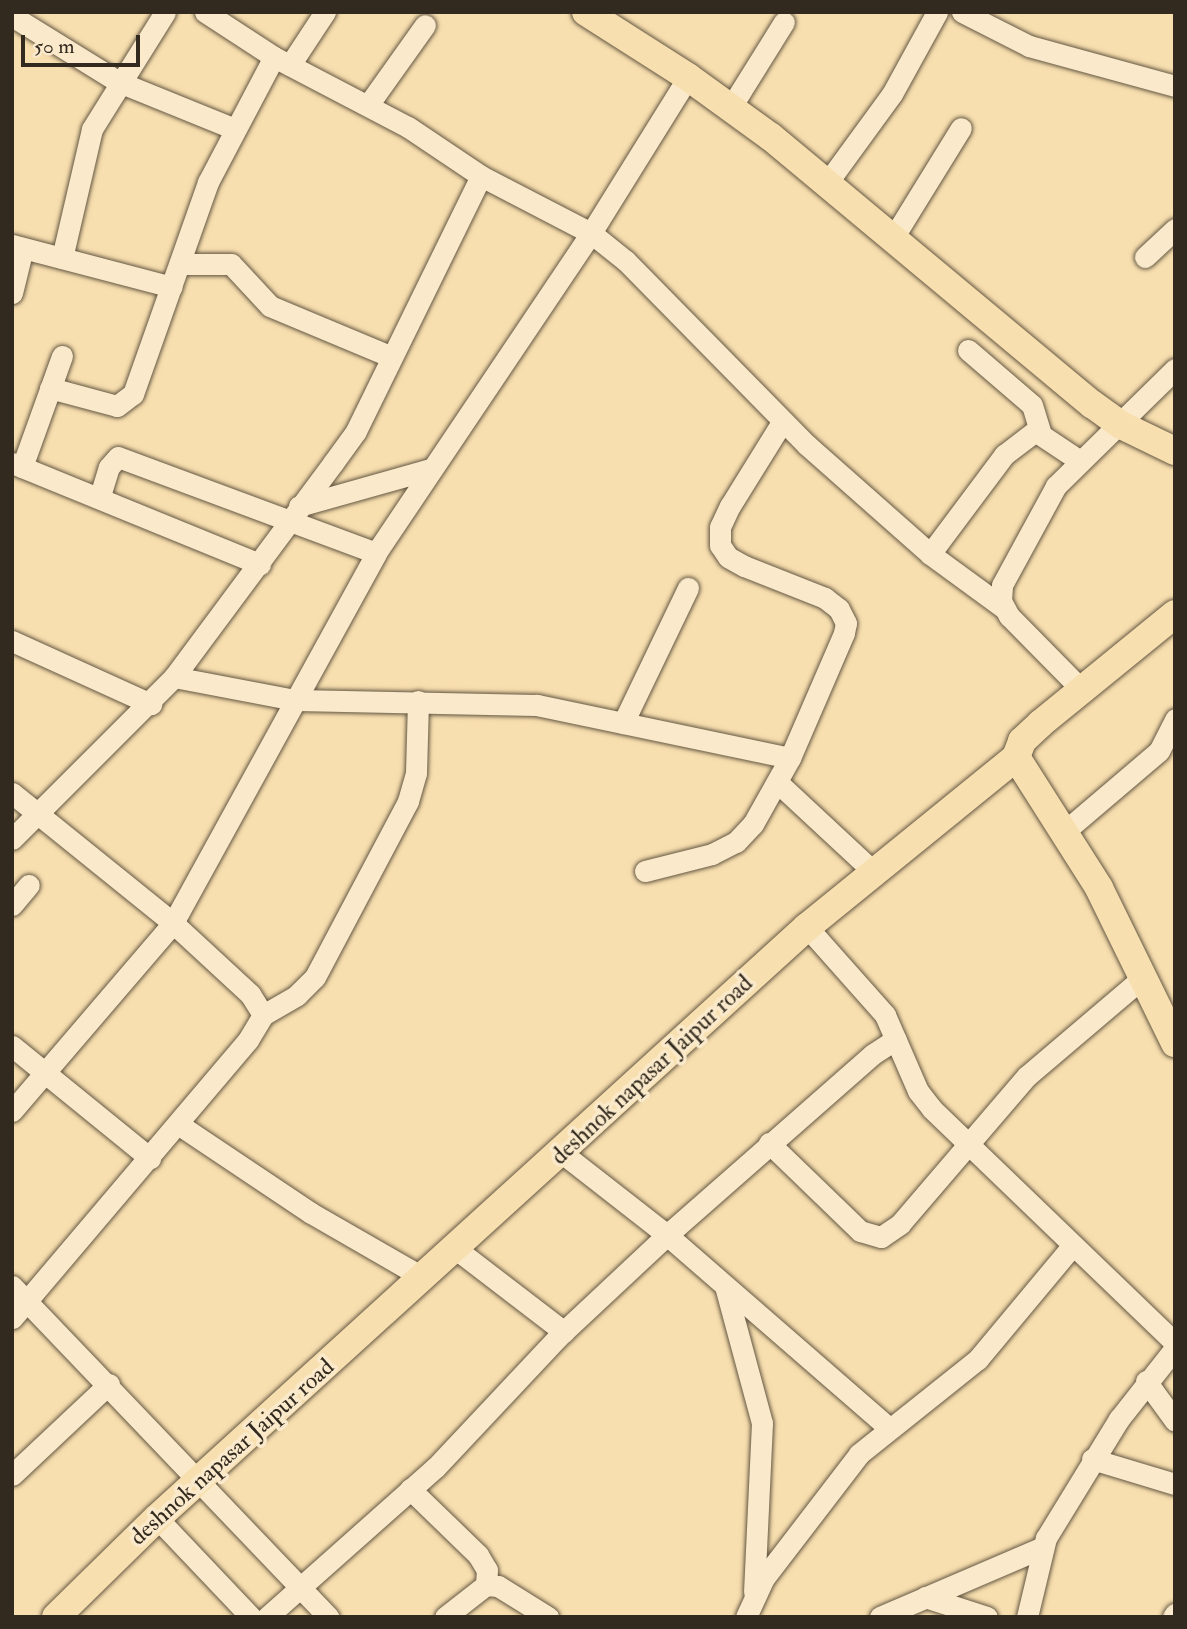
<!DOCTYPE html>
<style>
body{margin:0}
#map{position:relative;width:1187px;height:1629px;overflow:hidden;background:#f8dfaf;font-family:"IM FELL Double Pica",serif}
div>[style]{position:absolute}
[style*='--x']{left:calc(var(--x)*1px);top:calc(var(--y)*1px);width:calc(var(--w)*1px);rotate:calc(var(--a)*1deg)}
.roads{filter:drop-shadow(0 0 2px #645743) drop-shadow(0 0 2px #645743)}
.minor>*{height:21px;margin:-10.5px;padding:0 10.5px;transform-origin:10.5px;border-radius:10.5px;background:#faeacb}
.major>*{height:28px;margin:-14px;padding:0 14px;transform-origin:14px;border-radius:14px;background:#f8dfaf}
span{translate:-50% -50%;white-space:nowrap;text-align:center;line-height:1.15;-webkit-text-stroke:7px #faeacb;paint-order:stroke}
.street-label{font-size:24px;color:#332a1f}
.frame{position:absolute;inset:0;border:14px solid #332a1f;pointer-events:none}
.scale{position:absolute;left:21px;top:35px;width:119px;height:32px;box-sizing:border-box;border:4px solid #332a1f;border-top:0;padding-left:9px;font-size:21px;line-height:24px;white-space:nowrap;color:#332a1f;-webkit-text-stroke:5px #faeacb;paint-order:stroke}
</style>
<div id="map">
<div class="roads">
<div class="minor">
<div style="--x:205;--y:12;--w:82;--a:33.1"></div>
<div style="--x:274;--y:57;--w:151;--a:27.6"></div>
<div style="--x:408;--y:127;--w:88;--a:33.9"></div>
<div style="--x:481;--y:176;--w:124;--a:27.4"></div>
<div style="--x:591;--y:233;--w:45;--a:38.7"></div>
<div style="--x:626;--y:261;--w:258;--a:45.5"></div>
<div style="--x:807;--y:445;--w:164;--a:41.5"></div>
<div style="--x:930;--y:554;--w:92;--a:36.1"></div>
<div style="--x:962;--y:12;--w:75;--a:26.9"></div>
<div style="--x:1029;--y:46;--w:151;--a:15.3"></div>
<div style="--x:12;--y:16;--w:126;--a:31.7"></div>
<div style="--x:119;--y:82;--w:125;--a:22.1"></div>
<div style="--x:290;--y:65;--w:64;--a:-56.6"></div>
<div style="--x:368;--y:105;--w:98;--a:-54.5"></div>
<div style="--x:731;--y:107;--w:100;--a:-58.1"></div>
<div style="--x:827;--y:183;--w:110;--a:-53.9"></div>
<div style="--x:892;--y:94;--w:94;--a:-61.2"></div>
<div style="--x:893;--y:238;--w:129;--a:-58.3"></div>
<div style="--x:12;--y:245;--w:165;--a:14.7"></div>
<div style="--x:1145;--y:257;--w:41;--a:-43"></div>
<div style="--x:62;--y:258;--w:132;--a:-76.9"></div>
<div style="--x:92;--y:129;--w:138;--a:-58"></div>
<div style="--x:180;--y:264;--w:51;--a:0"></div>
<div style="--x:231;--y:264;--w:57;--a:47.1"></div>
<div style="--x:270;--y:306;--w:132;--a:22.7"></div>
<div style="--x:12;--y:293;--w:46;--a:-76.3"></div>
<div style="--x:968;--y:350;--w:84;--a:40.7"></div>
<div style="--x:1032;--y:405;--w:31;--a:73"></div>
<div style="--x:1041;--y:435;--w:47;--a:33.7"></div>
<div style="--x:50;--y:388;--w:69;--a:15"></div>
<div style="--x:117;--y:406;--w:20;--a:-37"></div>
<div style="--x:133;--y:394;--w:225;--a:-70.5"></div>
<div style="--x:208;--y:182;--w:141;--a:-62.2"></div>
<div style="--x:12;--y:463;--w:268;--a:22.2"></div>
<div style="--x:22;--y:467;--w:118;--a:-70.2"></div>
<div style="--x:100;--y:496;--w:30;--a:-73"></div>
<div style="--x:109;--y:467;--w:13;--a:-48"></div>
<div style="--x:118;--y:457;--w:275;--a:20.4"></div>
<div style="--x:299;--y:506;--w:137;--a:-15.7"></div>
<div style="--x:930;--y:554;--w:124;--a:-53.2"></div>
<div style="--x:1004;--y:455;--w:43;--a:-37.4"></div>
<div style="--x:12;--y:641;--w:153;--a:24.4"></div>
<div style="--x:174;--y:677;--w:123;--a:10.8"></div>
<div style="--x:295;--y:700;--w:242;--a:1.2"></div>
<div style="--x:537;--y:705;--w:258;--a:11.8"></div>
<div style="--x:1083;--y:691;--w:105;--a:-134.6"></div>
<div style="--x:1009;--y:616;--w:17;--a:-118"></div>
<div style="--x:1001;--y:601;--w:16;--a:-86"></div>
<div style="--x:1002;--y:585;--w:113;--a:-61.4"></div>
<div style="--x:1056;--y:486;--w:167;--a:-44.5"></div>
<div style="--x:623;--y:723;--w:150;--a:-64.3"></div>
<div style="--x:777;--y:782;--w:132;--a:42.9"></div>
<div style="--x:12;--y:793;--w:207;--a:38.9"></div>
<div style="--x:173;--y:923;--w:105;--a:42.7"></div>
<div style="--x:250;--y:994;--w:25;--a:58"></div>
<div style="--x:263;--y:1015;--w:29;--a:121"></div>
<div style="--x:248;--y:1040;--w:365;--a:130.3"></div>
<div style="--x:1065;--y:831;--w:123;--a:-40.4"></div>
<div style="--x:1159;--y:751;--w:36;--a:-63"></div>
<div style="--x:12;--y:839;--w:229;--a:-45"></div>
<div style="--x:174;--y:677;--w:267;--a:-53.4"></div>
<div style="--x:333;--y:463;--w:39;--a:-54"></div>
<div style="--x:356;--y:431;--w:284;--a:-63.9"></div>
<div style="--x:645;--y:871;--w:69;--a:-14.2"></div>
<div style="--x:712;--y:854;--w:27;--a:-27"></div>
<div style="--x:736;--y:842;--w:25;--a:-47"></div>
<div style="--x:753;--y:824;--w:76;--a:-60.7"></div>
<div style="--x:790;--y:758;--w:136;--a:-66.6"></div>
<div style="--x:844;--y:633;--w:10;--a:-79"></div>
<div style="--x:846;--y:623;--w:16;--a:-117"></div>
<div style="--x:839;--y:609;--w:18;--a:-142"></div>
<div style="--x:825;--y:598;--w:87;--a:-158.4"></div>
<div style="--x:744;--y:566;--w:18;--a:-151"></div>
<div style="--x:728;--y:557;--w:14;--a:-124"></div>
<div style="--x:720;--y:545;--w:18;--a:-90"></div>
<div style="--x:720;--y:527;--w:23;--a:-65"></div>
<div style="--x:730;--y:506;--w:99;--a:-58.2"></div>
<div style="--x:12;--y:905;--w:26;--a:-50"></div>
<div style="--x:807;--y:927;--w:118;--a:48.4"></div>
<div style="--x:885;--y:1015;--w:83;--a:66.5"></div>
<div style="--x:918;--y:1091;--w:23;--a:52"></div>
<div style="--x:932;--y:1109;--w:337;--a:43.9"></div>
<div style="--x:263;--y:1015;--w:39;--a:-30"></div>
<div style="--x:297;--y:995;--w:25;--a:-45"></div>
<div style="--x:315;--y:977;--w:199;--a:-62.1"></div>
<div style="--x:408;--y:801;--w:29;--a:-74"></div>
<div style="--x:416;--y:773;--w:72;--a:-88.4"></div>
<div style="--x:12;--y:1046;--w:178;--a:39.1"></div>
<div style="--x:12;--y:1111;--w:248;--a:-49.4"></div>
<div style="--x:173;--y:923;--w:422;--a:-61.2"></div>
<div style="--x:376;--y:553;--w:386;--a:-56.1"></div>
<div style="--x:591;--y:233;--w:184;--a:-58.1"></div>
<div style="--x:178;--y:1124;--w:160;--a:33.8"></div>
<div style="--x:311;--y:1213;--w:130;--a:29.9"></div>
<div style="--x:769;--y:1143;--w:127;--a:44"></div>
<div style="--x:860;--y:1231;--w:22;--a:16"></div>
<div style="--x:881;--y:1237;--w:23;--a:-34"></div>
<div style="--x:900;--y:1224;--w:195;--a:-49.4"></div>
<div style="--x:1027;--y:1076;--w:151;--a:-40.4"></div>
<div style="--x:562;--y:1153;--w:133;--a:38"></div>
<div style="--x:667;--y:1235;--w:294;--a:41"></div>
<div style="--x:456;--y:1249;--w:136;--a:37.5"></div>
<div style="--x:12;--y:1286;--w:458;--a:46.3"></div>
<div style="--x:725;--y:1286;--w:142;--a:74.9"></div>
<div style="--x:762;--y:1423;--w:169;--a:92.7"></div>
<div style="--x:1146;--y:1381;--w:49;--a:54.1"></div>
<div style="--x:1092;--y:1459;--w:87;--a:16.8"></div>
<div style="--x:12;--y:1475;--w:133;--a:-43.2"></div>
<div style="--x:410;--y:1489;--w:95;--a:44.1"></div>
<div style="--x:478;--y:1555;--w:17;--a:59"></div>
<div style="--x:487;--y:1570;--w:15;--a:94"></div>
<div style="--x:157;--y:1518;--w:137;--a:46.5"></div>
<div style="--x:925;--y:1597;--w:65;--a:17.9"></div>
<div style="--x:267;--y:1617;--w:226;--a:-41.6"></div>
<div style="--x:436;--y:1467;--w:178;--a:-46.8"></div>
<div style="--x:558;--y:1337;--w:149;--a:-43.1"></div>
<div style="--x:667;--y:1235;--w:274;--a:-41.3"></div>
<div style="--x:873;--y:1054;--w:27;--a:-33"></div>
<div style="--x:445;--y:1617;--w:52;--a:-38"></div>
<div style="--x:486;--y:1585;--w:12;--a:5"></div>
<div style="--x:498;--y:1586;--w:59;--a:31.8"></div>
<div style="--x:746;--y:1617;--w:43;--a:-65.2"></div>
<div style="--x:764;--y:1578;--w:156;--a:-52.5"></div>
<div style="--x:859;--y:1454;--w:152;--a:-38.6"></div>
<div style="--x:978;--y:1359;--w:147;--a:-50.2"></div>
<div style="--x:880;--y:1617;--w:177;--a:-23.2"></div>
<div style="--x:1027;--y:1617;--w:81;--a:-76.5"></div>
<div style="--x:1046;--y:1538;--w:140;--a:-58.5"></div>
<div style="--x:1119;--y:1419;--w:90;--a:-51.7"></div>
<div style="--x:1173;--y:1617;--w:4;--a:-56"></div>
</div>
<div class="major">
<div style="--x:586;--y:12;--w:121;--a:32.5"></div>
<div style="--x:688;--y:77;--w:102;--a:35.9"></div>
<div style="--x:771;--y:137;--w:418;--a:39.8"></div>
<div style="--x:1092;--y:404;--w:36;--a:36"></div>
<div style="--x:1121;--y:425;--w:60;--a:25.7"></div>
<div style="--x:1016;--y:757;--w:155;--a:57.6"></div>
<div style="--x:1099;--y:888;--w:173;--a:63.9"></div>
<div style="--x:1016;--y:757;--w:17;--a:-69"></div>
<div style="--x:1022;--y:741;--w:25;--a:-43"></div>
<div style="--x:1040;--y:724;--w:174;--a:-39.2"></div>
<div style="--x:56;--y:1617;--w:141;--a:-44.4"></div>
<div style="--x:157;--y:1518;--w:879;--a:-42.28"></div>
<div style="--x:807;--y:927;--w:269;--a:-39.1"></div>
</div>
</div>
<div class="street-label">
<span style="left:652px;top:1070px;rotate:-43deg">deshnok napasar Jaipur road</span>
<span style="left:232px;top:1452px;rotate:-42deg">deshnok napasar Jaipur road</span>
</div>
<div class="frame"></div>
<div class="scale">50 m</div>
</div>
